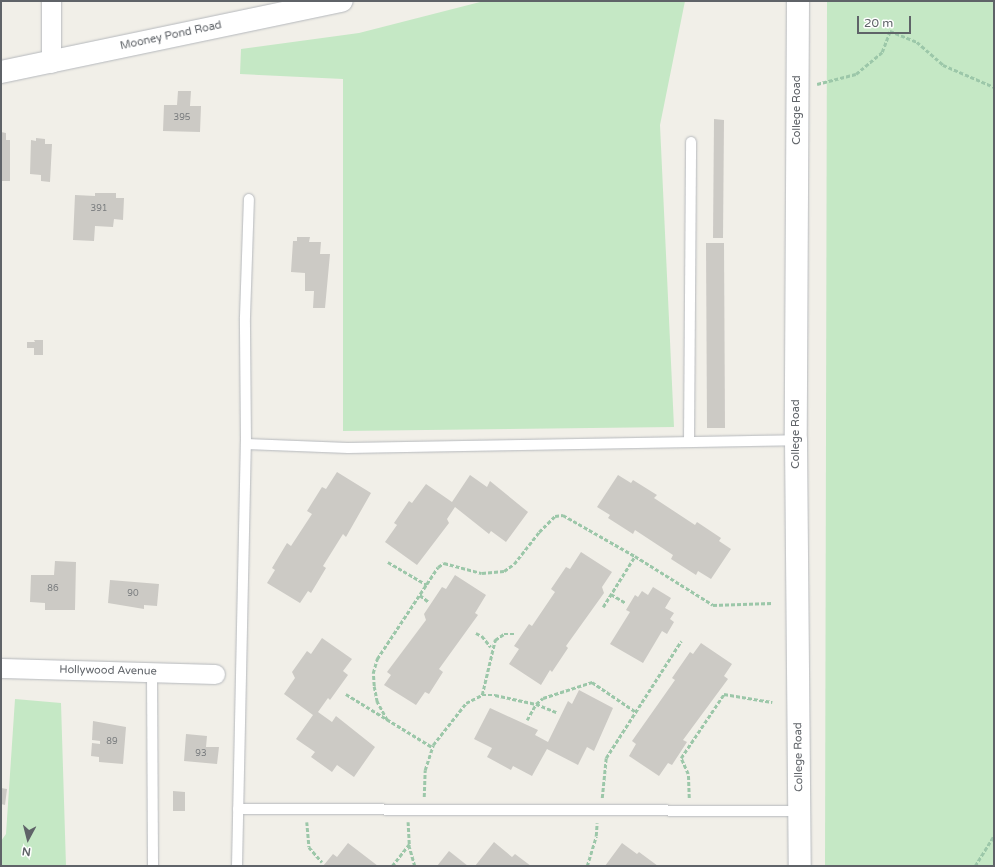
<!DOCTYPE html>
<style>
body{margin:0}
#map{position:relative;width:995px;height:867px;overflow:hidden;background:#f1efe8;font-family:"Varela Round",sans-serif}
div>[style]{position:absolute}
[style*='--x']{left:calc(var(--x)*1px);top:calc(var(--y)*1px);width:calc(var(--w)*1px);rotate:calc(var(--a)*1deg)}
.green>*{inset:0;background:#c5e8c5}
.building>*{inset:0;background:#cccac5}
.path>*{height:2.5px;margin-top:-1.25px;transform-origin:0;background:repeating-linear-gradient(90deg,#9cc7a9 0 4px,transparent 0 6px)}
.roads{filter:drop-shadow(0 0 1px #b5b8bc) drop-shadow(0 0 1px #b5b8bc)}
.lane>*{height:10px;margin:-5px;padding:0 5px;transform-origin:5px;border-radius:5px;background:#fff}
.street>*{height:19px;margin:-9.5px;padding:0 9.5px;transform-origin:9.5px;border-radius:9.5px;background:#fff}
.secondary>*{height:22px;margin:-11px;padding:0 11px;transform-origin:11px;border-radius:11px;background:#fff}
span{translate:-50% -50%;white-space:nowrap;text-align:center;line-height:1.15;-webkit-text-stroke:3.5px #fff;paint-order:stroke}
.number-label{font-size:9px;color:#7a7d7f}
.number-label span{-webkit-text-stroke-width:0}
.street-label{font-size:11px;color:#5f6368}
.frame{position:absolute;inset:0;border:2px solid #5f6368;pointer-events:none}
.north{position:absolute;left:8px;top:819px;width:40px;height:40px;-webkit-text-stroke:3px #fff;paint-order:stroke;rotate:187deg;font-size:11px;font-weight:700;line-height:16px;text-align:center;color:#5f6368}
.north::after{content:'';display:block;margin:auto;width:14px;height:18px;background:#5f6368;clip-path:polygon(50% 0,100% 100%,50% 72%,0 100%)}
.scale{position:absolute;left:857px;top:16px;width:54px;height:18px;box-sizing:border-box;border:2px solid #5f6368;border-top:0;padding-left:5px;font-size:12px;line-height:14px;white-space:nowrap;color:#5f6368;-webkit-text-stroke:3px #fff;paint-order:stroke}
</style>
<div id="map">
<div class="green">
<div style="clip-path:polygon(484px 1px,685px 1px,660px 125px,674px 427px,343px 431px,343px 79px,240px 74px,241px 49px,359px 33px)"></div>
<div style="clip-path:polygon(827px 1px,994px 1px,994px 866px,825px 866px)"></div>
<div style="clip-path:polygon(15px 699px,61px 703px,66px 866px,1px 866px,1px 841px,6px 834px)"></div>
</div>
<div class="building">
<div style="clip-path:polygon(178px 91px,191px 91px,190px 106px,201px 106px,200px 132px,163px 131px,164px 105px,177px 105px)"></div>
<div style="clip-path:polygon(714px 119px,724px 120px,723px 238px,713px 238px)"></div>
<div style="clip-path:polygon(1px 132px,6px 133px,6px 140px,10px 140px,10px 181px,1px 181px)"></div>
<div style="clip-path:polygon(36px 138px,45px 139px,45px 144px,52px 144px,50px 182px,41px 181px,41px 175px,30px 174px,31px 140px,36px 141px)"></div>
<div style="clip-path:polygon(95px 193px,116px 193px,116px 198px,124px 198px,123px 220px,114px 219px,113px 227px,95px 226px,94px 241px,73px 240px,75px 195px,95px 196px)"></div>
<div style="clip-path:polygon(297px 237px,310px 237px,309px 242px,321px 242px,320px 254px,330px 254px,325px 308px,313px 308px,314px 291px,305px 291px,305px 273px,291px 272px,293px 241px,297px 241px)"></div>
<div style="clip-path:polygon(706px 243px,724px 243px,725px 428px,707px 428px)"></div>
<div style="clip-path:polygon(34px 340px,43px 340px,43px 355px,34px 355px,34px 348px,27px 348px,27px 342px,35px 342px)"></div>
<div style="clip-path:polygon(337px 472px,371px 493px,346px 537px,343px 534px,323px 566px,326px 568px,311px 593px,308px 591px,300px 603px,267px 583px,275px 570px,272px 568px,287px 543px,291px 546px,312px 514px,307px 511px,322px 487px,326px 489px)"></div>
<div style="clip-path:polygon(470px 475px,487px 487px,490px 481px,528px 512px,506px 542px,491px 531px,489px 534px,455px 507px,447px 519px,449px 523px,417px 565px,385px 542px,397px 525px,394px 523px,409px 501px,412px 503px,426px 484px,452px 502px)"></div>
<div style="clip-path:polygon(618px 475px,631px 483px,633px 480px,657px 495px,654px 498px,695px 525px,697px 522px,721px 538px,719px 541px,731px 549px,711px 579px,698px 571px,696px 575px,671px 559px,673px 555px,635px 530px,633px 534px,608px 518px,610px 515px,597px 507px)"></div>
<div style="clip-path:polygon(581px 552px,612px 572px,602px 587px,604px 593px,566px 646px,568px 648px,552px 672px,550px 670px,541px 685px,509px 664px,519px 649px,514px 646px,529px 624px,532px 626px,555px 592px,551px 589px,566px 567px,570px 569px)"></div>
<div style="clip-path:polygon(55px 561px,76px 562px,75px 610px,45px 610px,45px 603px,30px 602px,31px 575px,54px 575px)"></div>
<div style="clip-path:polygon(455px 575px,486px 595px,475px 613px,478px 615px,439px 669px,443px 672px,429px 694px,425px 692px,416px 705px,384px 685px,391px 675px,387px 672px,426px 620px,424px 614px,442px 587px,446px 589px)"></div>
<div style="clip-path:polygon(110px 580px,159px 584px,157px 606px,144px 605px,144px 609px,108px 603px)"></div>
<div style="clip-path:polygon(653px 587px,671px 598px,665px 608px,674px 613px,670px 619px,674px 622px,667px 634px,662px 631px,643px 663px,610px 644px,630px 612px,626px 610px,635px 595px,638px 597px,642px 591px,648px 595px)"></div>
<div style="clip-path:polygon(322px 638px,352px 659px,343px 671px,348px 675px,330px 700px,328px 698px,318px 712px,332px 722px,336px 716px,375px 747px,354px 777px,337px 765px,332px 772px,311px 757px,315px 752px,296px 739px,313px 715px,284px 694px,295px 678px,292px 672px,307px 651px,311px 654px)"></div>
<div style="clip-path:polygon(701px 643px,732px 664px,724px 676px,728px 679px,683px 740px,687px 742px,672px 765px,668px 763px,659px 776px,629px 756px,636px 744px,632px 741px,675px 680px,672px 678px,690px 652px,693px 654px)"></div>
<div style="clip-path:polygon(579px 690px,613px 708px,594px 751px,587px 747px,578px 765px,547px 749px,532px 776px,513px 766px,511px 770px,487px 757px,492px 748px,474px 739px,490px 708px,538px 730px,535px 735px,548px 742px,568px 701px,572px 704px)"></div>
<div style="clip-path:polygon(93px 721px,126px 727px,123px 764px,99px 762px,99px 757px,91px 756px,92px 743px,100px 744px,100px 741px,92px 740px)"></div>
<div style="clip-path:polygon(186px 734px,207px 736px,206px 747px,219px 747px,217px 764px,184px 761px)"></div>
<div style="clip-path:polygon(1px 788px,7px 789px,5px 805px,1px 804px)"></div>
<div style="clip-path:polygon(173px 791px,185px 792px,185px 811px,173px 811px)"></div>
<div style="clip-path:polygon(494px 842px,512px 857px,515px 854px,531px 866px,475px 866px)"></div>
<div style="clip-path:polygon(348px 843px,378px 866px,323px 866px,333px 854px,337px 857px)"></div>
<div style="clip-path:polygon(622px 843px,637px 854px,639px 852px,658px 866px,605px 866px)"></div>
<div style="clip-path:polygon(449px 851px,468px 866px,437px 866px)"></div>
</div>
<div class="path">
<div style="--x:817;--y:84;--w:40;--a:-14.4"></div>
<div style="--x:856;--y:74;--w:34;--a:-40"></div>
<div style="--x:882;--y:52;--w:22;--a:-69"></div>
<div style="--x:890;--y:31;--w:29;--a:22"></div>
<div style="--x:917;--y:42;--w:35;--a:41"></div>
<div style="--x:943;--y:65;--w:56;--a:23.3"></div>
<div style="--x:388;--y:562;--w:45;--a:30.5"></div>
<div style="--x:611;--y:594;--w:17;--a:31"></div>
<div style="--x:420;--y:595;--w:11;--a:38"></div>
<div style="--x:603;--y:607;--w:60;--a:-57.9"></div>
<div style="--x:635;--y:556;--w:92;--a:32.1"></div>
<div style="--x:713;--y:605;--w:59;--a:-1.9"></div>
<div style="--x:476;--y:633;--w:7;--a:27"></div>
<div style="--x:482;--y:636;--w:14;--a:51"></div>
<div style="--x:346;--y:694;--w:101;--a:31.6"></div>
<div style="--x:482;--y:695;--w:57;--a:-76.7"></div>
<div style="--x:495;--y:640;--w:11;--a:-34"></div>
<div style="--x:504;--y:634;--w:12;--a:0"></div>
<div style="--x:387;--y:720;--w:21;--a:-119"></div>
<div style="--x:377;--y:702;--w:16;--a:-101"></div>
<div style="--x:374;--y:686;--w:13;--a:-94"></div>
<div style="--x:373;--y:673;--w:15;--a:-74"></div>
<div style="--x:377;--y:659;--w:110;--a:-56.5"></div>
<div style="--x:438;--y:567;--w:7;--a:-34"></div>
<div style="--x:444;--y:563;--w:39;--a:15"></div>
<div style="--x:482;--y:573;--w:22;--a:-5"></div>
<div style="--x:504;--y:571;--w:12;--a:-35"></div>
<div style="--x:514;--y:564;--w:41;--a:-52"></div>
<div style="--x:539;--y:532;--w:23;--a:-45"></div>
<div style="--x:555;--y:516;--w:8;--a:-7"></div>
<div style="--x:563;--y:515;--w:83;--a:29.7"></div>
<div style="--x:527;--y:720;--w:18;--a:-61"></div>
<div style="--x:536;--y:704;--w:22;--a:22"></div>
<div style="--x:424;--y:797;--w:27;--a:-88"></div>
<div style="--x:425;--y:770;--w:26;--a:-72"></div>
<div style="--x:433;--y:745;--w:53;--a:-51.8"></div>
<div style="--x:466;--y:703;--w:18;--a:-27"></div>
<div style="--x:482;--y:695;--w:13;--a:0"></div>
<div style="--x:495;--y:695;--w:42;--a:12.4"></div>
<div style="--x:536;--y:704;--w:9;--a:-41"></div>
<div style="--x:543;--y:698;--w:52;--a:-18.1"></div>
<div style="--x:592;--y:682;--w:53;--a:34.3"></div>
<div style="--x:602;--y:798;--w:40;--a:-84.3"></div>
<div style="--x:606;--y:758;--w:139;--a:-57.3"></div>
<div style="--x:689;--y:798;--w:24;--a:-92"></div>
<div style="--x:688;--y:774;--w:17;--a:-114"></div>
<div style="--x:681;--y:758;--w:77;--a:-56.1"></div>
<div style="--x:724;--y:694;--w:49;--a:9.5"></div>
<div style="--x:307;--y:822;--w:25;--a:85"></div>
<div style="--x:309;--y:847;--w:20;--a:49"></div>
<div style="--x:409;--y:845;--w:22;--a:74"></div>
<div style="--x:392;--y:866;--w:28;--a:-52"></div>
<div style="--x:409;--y:844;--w:22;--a:-93"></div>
<div style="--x:587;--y:866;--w:31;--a:-73"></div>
<div style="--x:596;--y:836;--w:13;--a:-86"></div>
<div style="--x:975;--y:866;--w:36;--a:-58"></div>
</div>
<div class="roads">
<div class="lane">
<div style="--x:689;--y:442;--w:300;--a:-89.6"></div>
<div style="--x:246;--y:444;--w:127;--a:-90.5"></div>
<div style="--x:245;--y:317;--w:118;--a:-88.1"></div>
<div style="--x:152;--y:672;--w:194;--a:89.7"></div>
<div style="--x:238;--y:809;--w:562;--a:0.2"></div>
<div style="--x:237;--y:866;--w:422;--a:-88.8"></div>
<div style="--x:246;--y:444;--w:102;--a:2.2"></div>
<div style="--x:348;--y:448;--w:448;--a:-1"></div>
</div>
<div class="street">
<div style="--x:51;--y:63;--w:62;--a:-90"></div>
<div style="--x:1;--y:668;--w:214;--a:1.6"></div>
</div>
<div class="secondary">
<div style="--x:798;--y:1;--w:439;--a:90.3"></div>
<div style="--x:796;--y:440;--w:426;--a:89.5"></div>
<div style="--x:1;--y:72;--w:348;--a:-11.8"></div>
</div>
</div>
<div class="number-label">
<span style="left:182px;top:118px">395</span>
<span style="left:99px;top:209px">391</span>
<span style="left:53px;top:589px">86</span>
<span style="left:133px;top:594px">90</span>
<span style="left:112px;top:742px">89</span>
<span style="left:201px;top:754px">93</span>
</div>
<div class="street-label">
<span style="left:171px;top:36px;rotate:-12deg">Mooney Pond Road</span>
<span style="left:797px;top:110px;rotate:-90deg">College Road</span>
<span style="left:796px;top:434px;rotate:-90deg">College Road</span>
<span style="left:108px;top:671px;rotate:1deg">Hollywood Avenue</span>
<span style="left:799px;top:757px;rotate:-91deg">College Road</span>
</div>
<div class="frame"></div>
<div class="north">N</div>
<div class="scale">20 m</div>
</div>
